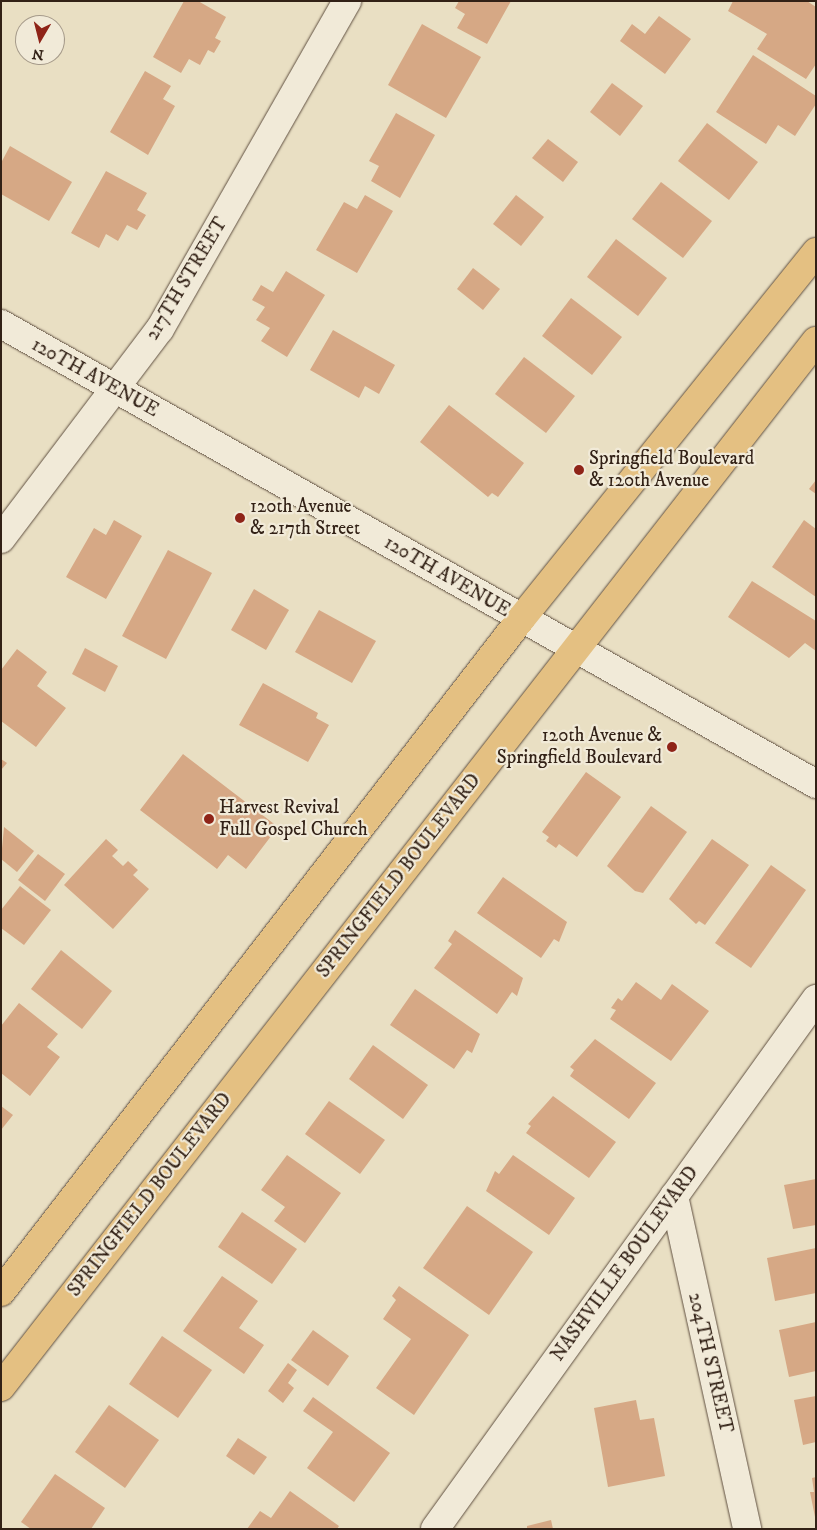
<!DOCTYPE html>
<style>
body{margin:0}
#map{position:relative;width:817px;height:1530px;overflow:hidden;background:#e9dfc3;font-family:"IM FELL DW Pica",serif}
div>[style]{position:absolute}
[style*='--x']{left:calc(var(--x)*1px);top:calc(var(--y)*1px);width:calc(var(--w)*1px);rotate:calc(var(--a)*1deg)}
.building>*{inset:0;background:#d6a885}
.roads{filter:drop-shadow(0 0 1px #605041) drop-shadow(0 0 1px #605041)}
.street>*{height:28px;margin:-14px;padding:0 14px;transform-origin:14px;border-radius:14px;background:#f1ead8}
.secondary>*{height:28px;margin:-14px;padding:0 14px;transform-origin:14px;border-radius:14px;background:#f1ead8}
.primary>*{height:28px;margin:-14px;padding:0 14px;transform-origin:14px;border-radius:14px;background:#e4c082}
.dots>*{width:14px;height:14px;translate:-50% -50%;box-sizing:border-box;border:2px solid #f1ead8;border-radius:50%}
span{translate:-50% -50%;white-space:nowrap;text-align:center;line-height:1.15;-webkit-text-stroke:4.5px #f1ead8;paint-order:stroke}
.street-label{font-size:19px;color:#322116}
.poi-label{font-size:19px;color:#322116}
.left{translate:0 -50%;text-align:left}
.right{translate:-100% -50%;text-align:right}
.frame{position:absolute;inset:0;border:2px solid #322116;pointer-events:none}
.north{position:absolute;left:15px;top:15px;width:50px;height:50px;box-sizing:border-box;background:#f1ead8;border:1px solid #a59a8a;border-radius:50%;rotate:188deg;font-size:14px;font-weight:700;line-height:20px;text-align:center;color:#322116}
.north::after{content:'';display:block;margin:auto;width:18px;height:22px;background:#8f2418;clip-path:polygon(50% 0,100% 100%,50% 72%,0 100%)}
</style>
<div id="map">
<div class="building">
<div style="clip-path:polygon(184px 1px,198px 1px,226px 17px,215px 38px,221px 41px,214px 53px,208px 50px,200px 65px,189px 59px,181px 73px,153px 57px)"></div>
<div style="clip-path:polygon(459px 1px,511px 1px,487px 44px,457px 28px,465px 14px,455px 8px)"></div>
<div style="clip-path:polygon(733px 1px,807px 1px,816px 7px,816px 64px,806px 79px,757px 49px,767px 34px,728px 11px)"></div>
<div style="clip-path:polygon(659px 16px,691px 39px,665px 74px,620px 41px,632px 24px,645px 34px)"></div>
<div style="clip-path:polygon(422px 24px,481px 57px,446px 118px,388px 85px)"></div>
<div style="clip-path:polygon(753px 55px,816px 96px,816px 104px,795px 136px,778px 125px,766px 144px,716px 112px)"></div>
<div style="clip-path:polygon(145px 71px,171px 86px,163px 99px,175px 106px,148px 155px,110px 132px)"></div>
<div style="clip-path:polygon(612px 83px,643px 106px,620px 136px,590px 112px)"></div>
<div style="clip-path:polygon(396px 113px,435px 135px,400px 198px,371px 181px,379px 166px,369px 161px)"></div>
<div style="clip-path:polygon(707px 123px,758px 162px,729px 200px,678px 161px)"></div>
<div style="clip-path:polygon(548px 139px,578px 162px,563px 182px,532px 158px)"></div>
<div style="clip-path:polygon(10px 146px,72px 182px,49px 221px,1px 194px,1px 163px)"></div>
<div style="clip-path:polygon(106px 171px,147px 193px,137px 210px,146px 215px,137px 230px,127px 225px,118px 241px,106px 234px,99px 248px,71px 233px)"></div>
<div style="clip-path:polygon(661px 182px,712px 221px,683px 258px,632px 219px)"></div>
<div style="clip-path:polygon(365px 195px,393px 211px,357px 273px,316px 250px,344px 202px,357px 209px)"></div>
<div style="clip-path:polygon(516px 195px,544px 217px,521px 246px,493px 224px)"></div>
<div style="clip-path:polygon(616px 239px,667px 278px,638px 316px,587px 277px)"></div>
<div style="clip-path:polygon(473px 268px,500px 289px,483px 310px,457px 289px)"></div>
<div style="clip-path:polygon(286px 271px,325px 295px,287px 357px,261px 341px,270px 328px,256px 320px,265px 307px,252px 300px,261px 285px,273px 292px)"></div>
<div style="clip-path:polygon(571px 298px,622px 337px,592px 375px,542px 336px)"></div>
<div style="clip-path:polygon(333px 330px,395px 365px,379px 394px,365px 386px,359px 398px,310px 370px)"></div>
<div style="clip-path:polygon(524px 357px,575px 396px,546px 433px,495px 394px)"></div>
<div style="clip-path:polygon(449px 405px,524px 463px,498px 497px,492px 493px,488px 497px,420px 442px)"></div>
<div style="clip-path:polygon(816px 480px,816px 494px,809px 489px)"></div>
<div style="clip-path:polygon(114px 520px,142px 536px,106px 599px,66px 577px,94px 528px,106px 535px)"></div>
<div style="clip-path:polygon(804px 520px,816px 529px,816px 597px,772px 567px)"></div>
<div style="clip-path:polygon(168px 550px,212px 573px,166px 659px,122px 636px)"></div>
<div style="clip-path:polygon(752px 581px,816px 621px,816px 651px,805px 643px,789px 658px,728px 617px)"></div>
<div style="clip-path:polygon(254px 589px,289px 610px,266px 650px,231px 630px)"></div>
<div style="clip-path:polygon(319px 610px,376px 641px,352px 683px,295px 652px)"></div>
<div style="clip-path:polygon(85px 648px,118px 666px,105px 692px,72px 674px)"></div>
<div style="clip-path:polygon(17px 649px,47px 672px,37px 686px,66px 708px,36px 747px,1px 721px,1px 670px)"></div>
<div style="clip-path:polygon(263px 683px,318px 713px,316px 718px,329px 725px,308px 762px,239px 725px)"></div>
<div style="clip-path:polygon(183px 754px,278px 827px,246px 869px,228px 855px,217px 869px,140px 810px)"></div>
<div style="clip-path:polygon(1px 759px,7px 763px,1px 770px)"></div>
<div style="clip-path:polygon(586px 772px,621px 797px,577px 857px,559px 844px,556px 848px,546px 841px,549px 837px,542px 832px)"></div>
<div style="clip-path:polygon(651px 806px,687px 832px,643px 893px,635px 891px,607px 866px)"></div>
<div style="clip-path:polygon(4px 827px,34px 851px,17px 872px,1px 859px)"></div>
<div style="clip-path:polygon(106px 839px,118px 850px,112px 856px,123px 866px,128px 861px,138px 870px,133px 875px,149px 889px,113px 929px,64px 885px)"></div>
<div style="clip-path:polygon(712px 839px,749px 865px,705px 925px,699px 921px,696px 924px,669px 899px)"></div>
<div style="clip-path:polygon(38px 854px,65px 874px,45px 901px,18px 880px)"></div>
<div style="clip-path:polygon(771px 865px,806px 890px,751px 968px,715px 943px)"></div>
<div style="clip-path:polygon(503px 877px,567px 922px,559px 942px,554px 939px,541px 958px,477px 913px)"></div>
<div style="clip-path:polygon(20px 886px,51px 910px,24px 945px,1px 928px,1px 910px)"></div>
<div style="clip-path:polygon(455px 930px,523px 978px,517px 996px,512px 992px,497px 1014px,434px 968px,452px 944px,448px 941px)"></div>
<div style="clip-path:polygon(61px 950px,112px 991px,82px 1029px,31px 989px)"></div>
<div style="clip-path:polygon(636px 982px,661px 1000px,672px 984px,709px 1011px,671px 1061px,610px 1019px,616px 1010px,611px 1008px,618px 998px,622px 1001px)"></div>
<div style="clip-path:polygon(415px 989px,480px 1034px,472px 1053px,467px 1050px,454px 1069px,390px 1025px)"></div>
<div style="clip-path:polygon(19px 1003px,58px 1034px,47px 1047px,60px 1057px,30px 1096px,1px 1073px,1px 1026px)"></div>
<div style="clip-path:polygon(595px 1039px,656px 1083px,629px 1119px,570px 1076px,574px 1070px,570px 1067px)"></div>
<div style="clip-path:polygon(373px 1045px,428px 1085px,403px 1119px,349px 1079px)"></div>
<div style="clip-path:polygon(553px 1096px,616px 1142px,589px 1178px,526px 1133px,531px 1126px,528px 1124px)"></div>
<div style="clip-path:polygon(329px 1101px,385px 1140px,360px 1174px,305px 1134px)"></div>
<div style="clip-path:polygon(1px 1106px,13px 1115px,1px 1130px)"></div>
<div style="clip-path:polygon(287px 1155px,341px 1193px,305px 1243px,274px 1221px,285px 1207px,261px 1190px)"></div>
<div style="clip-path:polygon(513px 1155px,575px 1198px,549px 1235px,486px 1191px,495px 1171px,499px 1174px)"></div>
<div style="clip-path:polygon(816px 1179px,816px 1225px,793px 1229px,784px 1185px)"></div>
<div style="clip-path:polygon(467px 1206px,533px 1252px,489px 1315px,423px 1268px)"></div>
<div style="clip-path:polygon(242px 1212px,297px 1249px,272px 1284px,218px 1247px)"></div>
<div style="clip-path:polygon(816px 1248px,816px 1293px,775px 1301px,767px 1258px)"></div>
<div style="clip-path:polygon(222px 1276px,258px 1301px,239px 1328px,264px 1345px,244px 1374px,183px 1331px)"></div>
<div style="clip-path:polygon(399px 1286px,469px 1335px,414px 1415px,376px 1388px,411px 1339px,383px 1319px,396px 1300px,392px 1296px)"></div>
<div style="clip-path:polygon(816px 1322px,816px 1371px,789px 1377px,779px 1330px)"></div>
<div style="clip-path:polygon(313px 1330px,349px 1356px,328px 1386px,291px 1360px)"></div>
<div style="clip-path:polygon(162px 1336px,212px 1370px,178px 1418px,129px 1384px)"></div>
<div style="clip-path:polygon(288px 1363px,297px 1370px,288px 1383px,294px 1388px,283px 1403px,268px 1391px)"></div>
<div style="clip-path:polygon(816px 1396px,816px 1442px,803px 1445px,794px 1400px)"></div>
<div style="clip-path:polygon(313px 1397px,390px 1453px,354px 1502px,307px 1468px,333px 1432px,303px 1411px)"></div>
<div style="clip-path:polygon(636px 1400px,640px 1420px,654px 1418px,665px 1476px,608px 1487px,594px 1408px)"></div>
<div style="clip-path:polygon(109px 1405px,159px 1440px,125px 1488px,75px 1452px)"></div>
<div style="clip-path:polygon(238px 1438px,267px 1457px,254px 1475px,226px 1456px)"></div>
<div style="clip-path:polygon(55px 1474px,105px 1508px,91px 1529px,31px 1529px,21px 1522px)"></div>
<div style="clip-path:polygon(816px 1477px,816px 1517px,815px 1517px,810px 1492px,814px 1492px,812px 1478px)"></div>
<div style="clip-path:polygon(290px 1491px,339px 1526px,337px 1529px,247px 1529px,260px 1511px,271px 1518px)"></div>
<div style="clip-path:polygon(551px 1520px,553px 1529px,527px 1529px,527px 1526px)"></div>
</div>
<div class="roads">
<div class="street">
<div style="--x:1;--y:539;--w:263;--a:-52.9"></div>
<div style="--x:160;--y:329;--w:378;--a:-60.3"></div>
<div style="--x:674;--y:1196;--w:341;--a:77.6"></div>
<div style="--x:435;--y:1529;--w:653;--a:-54.29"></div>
</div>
<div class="secondary">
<div style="--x:1;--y:324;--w:936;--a:29.44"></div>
</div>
<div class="primary">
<div style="--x:1;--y:1292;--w:850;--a:-52.31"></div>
<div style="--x:521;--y:619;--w:471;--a:-51.2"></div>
<div style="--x:1;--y:1387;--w:1326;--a:-52.08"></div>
</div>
</div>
<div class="dots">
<div style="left:579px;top:470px;background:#8f2418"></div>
<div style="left:240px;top:518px;background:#8f2418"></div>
<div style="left:672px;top:747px;background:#8f2418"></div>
<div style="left:209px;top:819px;background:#8f2418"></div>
</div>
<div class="street-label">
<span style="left:187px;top:279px;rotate:-59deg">217TH STREET</span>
<span style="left:95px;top:378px;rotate:29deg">120TH AVENUE</span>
<span style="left:447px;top:577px;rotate:30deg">120TH AVENUE</span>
<span style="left:399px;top:876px;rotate:-52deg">SPRINGFIELD BOULEVARD</span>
<span style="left:150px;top:1195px;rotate:-52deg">SPRINGFIELD BOULEVARD</span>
<span style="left:625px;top:1264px;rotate:-54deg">NASHVILLE BOULEVARD</span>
<span style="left:710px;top:1363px;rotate:77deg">204TH STREET</span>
</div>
<div class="poi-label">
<span class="left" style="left:589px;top:470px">Springfield Boulevard<br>&amp; 120th Avenue</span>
<span class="left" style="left:250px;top:518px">120th Avenue<br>&amp; 217th Street</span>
<span class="right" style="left:662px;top:747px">120th Avenue &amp;<br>Springfield Boulevard</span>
<span class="left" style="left:219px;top:819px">Harvest Revival<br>Full Gospel Church</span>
</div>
<div class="frame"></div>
<div class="north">N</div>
</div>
